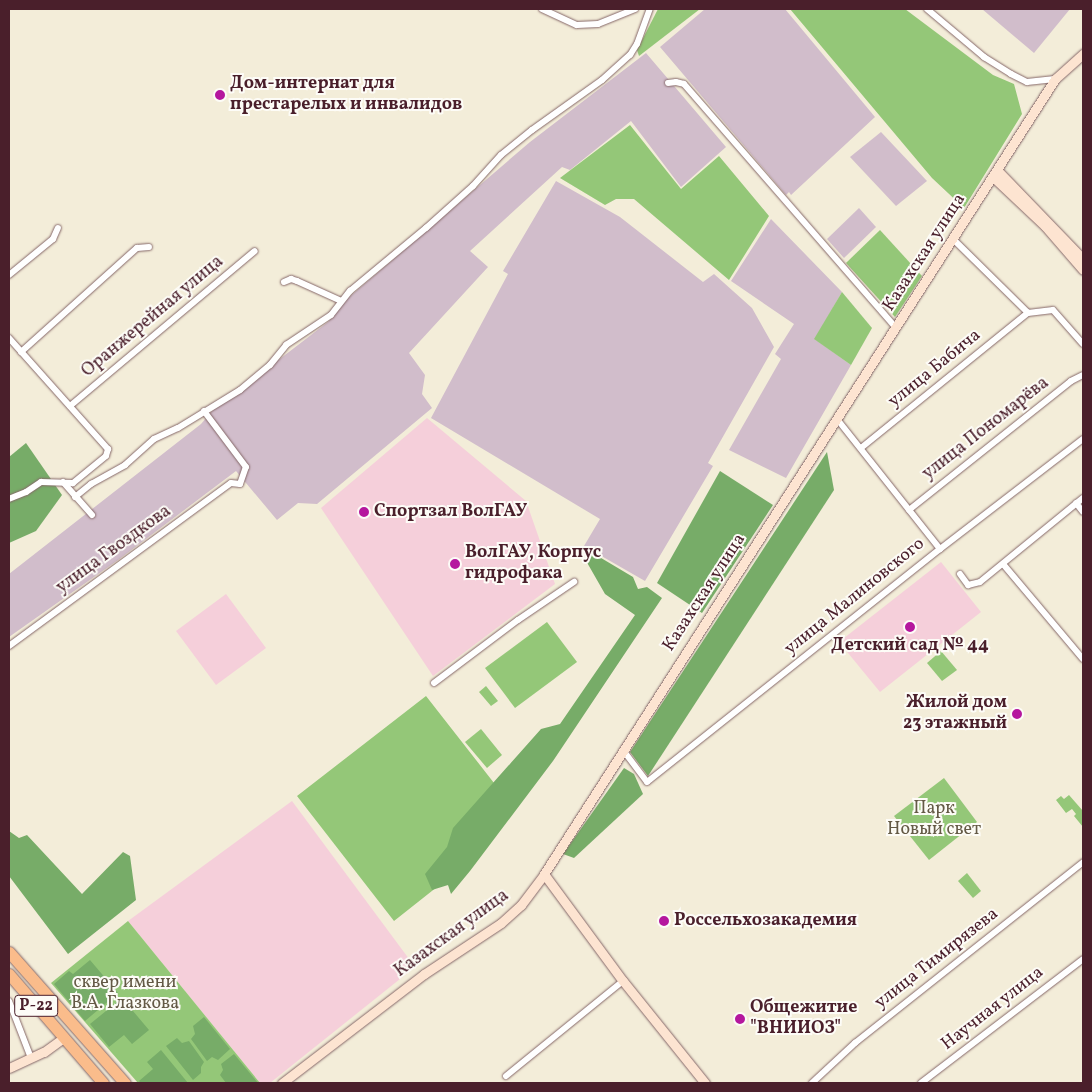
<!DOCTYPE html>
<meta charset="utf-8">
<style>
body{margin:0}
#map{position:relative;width:1092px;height:1092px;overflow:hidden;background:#f3edd9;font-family:Vollkorn,serif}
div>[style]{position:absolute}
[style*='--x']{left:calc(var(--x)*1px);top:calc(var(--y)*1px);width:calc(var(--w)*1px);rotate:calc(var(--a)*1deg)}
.built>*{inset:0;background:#f5cfda}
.industrial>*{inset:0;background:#d1bdcb}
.green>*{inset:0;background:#94c778}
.forest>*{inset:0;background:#77ac68}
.roads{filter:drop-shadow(0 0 1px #856768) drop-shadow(0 0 1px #856768)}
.street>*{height:6px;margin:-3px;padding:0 3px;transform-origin:3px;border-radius:3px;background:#fff}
.secondary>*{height:9px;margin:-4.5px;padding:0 4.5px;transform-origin:4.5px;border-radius:4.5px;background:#fde4d1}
.highway>*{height:11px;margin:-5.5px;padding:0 5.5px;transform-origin:5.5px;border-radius:5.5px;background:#fabc8b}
.dots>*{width:14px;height:14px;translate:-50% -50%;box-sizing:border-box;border:2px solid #fdfcf7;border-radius:50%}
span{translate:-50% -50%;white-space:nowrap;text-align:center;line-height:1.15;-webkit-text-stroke:4px #fdfcf7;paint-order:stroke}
.shield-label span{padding:1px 4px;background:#fdfcf7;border:1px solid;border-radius:4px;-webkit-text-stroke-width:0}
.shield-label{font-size:16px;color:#4a1f2b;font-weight:700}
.poi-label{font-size:18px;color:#4a1f2b;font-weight:700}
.left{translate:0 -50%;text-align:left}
.right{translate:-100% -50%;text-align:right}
.street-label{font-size:18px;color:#4a1f2b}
.park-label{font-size:18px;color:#645a46}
.frame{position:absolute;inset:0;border:10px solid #4a1f2b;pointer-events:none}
</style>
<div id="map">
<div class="built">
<div style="clip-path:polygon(427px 418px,526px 501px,555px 584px,433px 676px,321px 508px)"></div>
<div style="clip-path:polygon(941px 562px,981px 612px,880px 692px,839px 642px)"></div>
<div style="clip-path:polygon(226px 594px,266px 648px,216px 685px,176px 631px)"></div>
<div style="clip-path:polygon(292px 801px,415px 967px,270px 1083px,260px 1083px,128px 921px)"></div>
</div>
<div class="industrial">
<div style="clip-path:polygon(705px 9px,785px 9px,875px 117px,791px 195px,789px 192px,786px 195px,660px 47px)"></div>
<div style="clip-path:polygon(982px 9px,1070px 9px,1034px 53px)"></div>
<div style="clip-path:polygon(646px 53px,726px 147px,681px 187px,631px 121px,570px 170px,562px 167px,470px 251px,488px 267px,409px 353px,425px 375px,422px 394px,432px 408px,317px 504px,298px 503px,277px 520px,236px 471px,118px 560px,9px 637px,9px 574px,201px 424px,213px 410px,328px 322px,347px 299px,530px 142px)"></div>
<div style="clip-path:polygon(881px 132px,927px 181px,896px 206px,850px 157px)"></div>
<div style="clip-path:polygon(556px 181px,620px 217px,703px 282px,714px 274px,752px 308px,774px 347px,708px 463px,713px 466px,645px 581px,584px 546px,600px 519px,431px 418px,508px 274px,503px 271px)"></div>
<div style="clip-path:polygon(859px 208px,876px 227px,844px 258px,827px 239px)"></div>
<div style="clip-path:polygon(771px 219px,842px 292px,815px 339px,851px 365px,786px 478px,729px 450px,781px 359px,775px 354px,794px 324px,731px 281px)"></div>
</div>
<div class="green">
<div style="clip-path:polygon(658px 9px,700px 9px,639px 56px,637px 50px)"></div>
<div style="clip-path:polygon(790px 9px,905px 9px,993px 75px,1014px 84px,1022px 114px,964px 208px,932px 178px)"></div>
<div style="clip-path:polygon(630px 125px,681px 189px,719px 156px,769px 216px,729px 280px,634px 199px,616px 199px,605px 205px,560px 178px)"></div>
<div style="clip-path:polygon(880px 230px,922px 276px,895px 317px,846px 263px)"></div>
<div style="clip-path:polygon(842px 292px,872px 328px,851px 365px,814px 339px)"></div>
<div style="clip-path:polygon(547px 622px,577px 662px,515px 708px,485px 668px)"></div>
<div style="clip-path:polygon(941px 651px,957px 670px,942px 681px,927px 663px)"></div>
<div style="clip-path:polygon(486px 686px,498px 701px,491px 706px,479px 692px)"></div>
<div style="clip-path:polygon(426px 696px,512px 806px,453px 887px,442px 883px,394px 921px,297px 796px)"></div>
<div style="clip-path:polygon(481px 729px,502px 755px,487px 768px,465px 742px)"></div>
<div style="clip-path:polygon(944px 778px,977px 822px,929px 860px,894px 816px)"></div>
<div style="clip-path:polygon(1069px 795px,1083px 811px,1083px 827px,1074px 816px,1076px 814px,1072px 809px,1066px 813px,1056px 800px,1061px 796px,1064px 799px)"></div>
<div style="clip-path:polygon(967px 873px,981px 891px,973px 898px,958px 881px)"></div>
<div style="clip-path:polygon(128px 921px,260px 1083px,138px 1083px,51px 983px)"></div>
</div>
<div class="forest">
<div style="clip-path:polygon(26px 443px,62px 495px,36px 531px,9px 543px,9px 457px)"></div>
<div style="clip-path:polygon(827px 452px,834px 490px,648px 776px,630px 752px)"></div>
<div style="clip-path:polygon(720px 471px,773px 505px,702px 613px,657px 583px)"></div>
<div style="clip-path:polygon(591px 552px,633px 577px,638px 589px,647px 587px,662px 598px,553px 761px,470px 871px,451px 894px,448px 885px,432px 890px,425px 874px,447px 847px,453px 828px,541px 729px,560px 724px,635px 615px,605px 594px,585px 559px)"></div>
<div style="clip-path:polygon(624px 768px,634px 774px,643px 794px,574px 858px,563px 854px)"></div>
<div style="clip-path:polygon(9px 831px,19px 838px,27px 835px,82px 894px,123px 852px,130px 856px,136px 900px,68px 954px,9px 876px)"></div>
<div style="clip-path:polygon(90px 960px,118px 993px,85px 1021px,54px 984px,69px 971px,73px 974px)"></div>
<div style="clip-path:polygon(122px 998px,149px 1030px,132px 1044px,124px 1035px,109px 1047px,90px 1024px)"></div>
<div style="clip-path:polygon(204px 1017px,230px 1049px,218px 1060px,212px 1057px,207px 1061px,191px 1039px,195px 1034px,193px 1026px)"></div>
<div style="clip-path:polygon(177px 1038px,182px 1043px,189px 1041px,204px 1062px,201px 1067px,201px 1073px,193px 1080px,166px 1046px)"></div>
<div style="clip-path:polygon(161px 1050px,188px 1083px,141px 1083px,139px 1081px,153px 1069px,147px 1062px)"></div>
<div style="clip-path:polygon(234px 1054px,258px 1083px,226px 1083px,220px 1075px,223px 1070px,221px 1064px)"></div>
</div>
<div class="roads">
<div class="street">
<div style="--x:542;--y:9;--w:38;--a:25"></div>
<div style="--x:577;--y:25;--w:21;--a:-3"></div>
<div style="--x:598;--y:24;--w:40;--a:-22"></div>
<div style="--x:927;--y:9;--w:75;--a:40.1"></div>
<div style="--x:984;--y:57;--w:32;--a:32"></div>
<div style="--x:1011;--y:74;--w:18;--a:27"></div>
<div style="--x:1027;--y:82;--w:28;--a:-6"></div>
<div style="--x:668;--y:83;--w:8;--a:-7"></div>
<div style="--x:676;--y:82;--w:8;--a:14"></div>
<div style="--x:684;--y:84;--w:323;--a:49"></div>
<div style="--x:953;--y:239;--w:105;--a:44.6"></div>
<div style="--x:1028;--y:313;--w:25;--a:-7"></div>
<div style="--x:1053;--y:310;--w:45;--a:48.6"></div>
<div style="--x:9;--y:275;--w:57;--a:-39.3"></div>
<div style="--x:53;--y:239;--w:12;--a:-66"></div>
<div style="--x:284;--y:282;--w:8;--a:-23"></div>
<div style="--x:291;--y:279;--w:6;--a:18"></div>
<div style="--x:297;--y:281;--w:48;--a:24.4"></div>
<div style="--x:9;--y:338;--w:149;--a:48.3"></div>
<div style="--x:108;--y:449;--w:7;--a:106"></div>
<div style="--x:106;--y:456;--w:43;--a:140.7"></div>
<div style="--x:73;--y:483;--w:32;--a:-178"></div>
<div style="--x:41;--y:482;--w:18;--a:146"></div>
<div style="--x:26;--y:492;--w:18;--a:158"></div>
<div style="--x:21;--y:352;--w:156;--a:-41.9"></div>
<div style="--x:137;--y:248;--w:12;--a:-5"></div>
<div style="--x:70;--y:406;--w:241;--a:-40"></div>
<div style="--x:837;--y:419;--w:166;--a:51.6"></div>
<div style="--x:861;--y:448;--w:215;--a:-39"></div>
<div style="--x:63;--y:482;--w:44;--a:48.7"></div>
<div style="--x:75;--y:497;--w:21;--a:-39"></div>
<div style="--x:91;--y:484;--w:39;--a:-29"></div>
<div style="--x:125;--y:465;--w:39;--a:-42"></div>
<div style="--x:154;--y:439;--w:26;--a:-25"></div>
<div style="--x:178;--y:428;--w:73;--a:-31.5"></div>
<div style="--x:240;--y:390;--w:39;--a:-40"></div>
<div style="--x:270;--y:365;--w:26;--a:-51"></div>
<div style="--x:286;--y:345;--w:54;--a:-33.7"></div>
<div style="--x:331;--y:315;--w:31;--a:-52"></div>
<div style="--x:350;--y:291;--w:99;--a:-39.7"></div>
<div style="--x:426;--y:228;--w:63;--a:-41.8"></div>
<div style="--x:473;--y:186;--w:42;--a:-47.9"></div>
<div style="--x:501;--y:155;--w:40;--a:-39"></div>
<div style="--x:532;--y:130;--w:86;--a:-35.5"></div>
<div style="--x:602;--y:80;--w:38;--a:-42"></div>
<div style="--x:630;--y:55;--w:13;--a:-58"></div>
<div style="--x:637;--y:44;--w:37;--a:-70"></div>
<div style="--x:1076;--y:503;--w:11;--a:52"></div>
<div style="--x:909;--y:510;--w:207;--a:-38.5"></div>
<div style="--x:1071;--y:381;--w:13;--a:-27"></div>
<div style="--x:1003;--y:564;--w:124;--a:49.9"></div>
<div style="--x:960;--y:574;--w:14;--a:54"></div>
<div style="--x:968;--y:585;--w:12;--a:-14"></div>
<div style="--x:980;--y:582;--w:133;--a:-39.2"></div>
<div style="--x:9;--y:646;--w:275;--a:-36.3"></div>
<div style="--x:231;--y:483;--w:9;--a:6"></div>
<div style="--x:240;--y:484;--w:18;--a:-71"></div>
<div style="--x:246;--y:467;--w:70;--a:-126.9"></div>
<div style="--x:434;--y:683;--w:105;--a:-36.9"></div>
<div style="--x:518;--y:620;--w:68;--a:-34.2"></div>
<div style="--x:623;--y:750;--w:40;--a:53"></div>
<div style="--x:647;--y:782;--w:374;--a:-38.5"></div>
<div style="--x:940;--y:549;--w:180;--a:-37.6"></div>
<div style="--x:9;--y:1001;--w:61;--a:68.9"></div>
<div style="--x:506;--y:1076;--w:151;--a:-39.1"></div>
<div style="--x:812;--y:1083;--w:59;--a:-42.9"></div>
<div style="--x:855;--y:1043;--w:291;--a:-38.4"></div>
<div style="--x:921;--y:1083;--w:204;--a:-37.4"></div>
</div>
<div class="secondary">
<div style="--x:997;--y:170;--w:124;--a:46"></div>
<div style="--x:993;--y:177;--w:71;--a:43.3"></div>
<div style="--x:1045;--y:226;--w:58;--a:49.2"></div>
<div style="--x:544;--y:874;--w:133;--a:53.6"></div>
<div style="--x:623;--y:981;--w:131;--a:51.2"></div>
<div style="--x:9;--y:1068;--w:38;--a:-25"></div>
<div style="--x:44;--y:1052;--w:24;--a:-36"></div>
<div style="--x:282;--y:1083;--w:179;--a:-37.5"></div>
<div style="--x:424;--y:974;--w:92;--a:-33.5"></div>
<div style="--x:501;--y:923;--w:27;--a:-42"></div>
<div style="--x:521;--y:905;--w:39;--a:-53"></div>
<div style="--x:544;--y:874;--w:945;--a:-57.27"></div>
<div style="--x:1055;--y:79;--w:38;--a:-42"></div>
</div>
<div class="highway">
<div style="--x:9;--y:952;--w:175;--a:48.5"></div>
<div style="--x:9;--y:974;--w:144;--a:49.2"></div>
</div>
</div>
<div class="dots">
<div style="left:220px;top:95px;background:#b5179e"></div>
<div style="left:364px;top:512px;background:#b5179e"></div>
<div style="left:455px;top:564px;background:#b5179e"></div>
<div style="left:910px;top:627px;background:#b5179e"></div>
<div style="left:1017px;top:714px;background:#b5179e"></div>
<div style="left:664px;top:921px;background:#b5179e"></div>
<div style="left:740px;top:1019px;background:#b5179e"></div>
</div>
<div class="shield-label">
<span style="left:36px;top:1006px">Р-22</span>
</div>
<div class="poi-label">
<span class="left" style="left:230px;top:95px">Дом-интернат для<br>престарелых и инвалидов</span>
<span class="left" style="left:374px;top:512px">Спортзал ВолГАУ</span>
<span class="left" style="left:465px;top:564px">ВолГАУ, Корпус<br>гидрофака</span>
<span style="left:910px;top:646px">Детский сад № 44</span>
<span class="right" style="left:1007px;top:714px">Жилой дом<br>23 этажный</span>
<span class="left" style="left:674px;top:921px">Россельхозакадемия</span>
<span class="left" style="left:750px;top:1019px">Общежитие<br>"ВНИИОЗ"</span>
</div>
<div class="street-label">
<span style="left:925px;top:253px;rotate:-57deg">Казахская улица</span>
<span style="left:153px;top:317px;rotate:-40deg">Оранжерейная улица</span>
<span style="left:935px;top:369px;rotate:-39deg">улица Бабича</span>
<span style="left:986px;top:429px;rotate:-38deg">улица Пономарёва</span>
<span style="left:114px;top:550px;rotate:-36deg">улица Гвоздкова</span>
<span style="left:705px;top:593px;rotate:-57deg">Казахская улица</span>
<span style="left:855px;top:597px;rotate:-39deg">улица Малиновского</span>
<span style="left:452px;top:934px;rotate:-36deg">Казахская улица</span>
<span style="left:937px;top:959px;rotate:-38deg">улица Тимирязева</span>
<span style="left:993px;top:1009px;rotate:-38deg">Научная улица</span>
</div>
<div class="park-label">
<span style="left:934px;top:820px">Парк<br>Новый свет</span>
<span style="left:125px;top:994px">сквер имени<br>В.А. Глазкова</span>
</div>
<div class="frame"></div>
</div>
